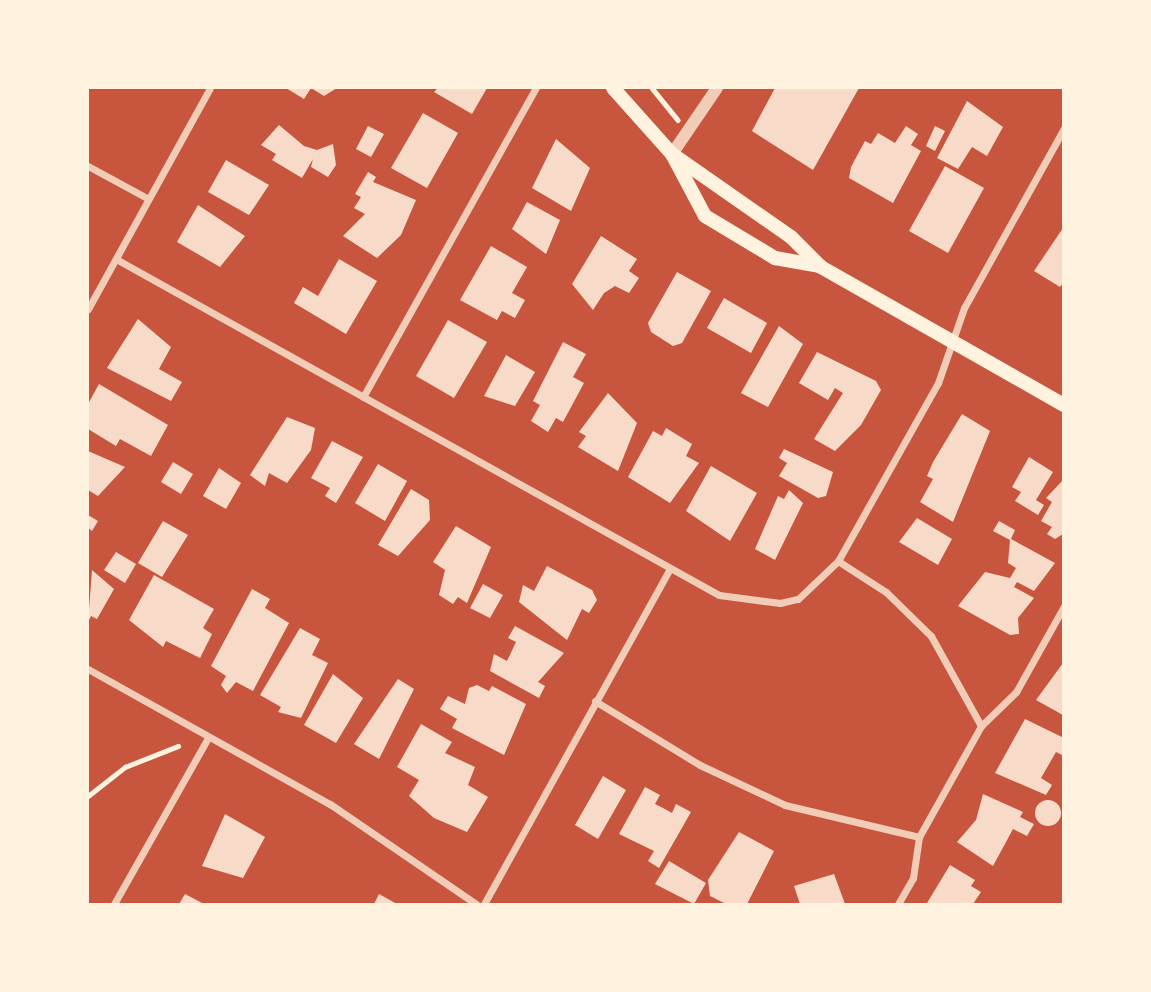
<!DOCTYPE html>
<style>
body{margin:0}
#map{position:relative;width:1151px;height:992px;overflow:hidden;background:#c8553d;font-family:Montserrat,sans-serif}
div>[style]{position:absolute}
[style*='--x']{left:calc(var(--x)*1px);top:calc(var(--y)*1px);width:calc(var(--w)*1px);rotate:calc(var(--a)*1deg)}
.building>*{inset:0;background:#f7dbc8}
.round{border-radius:50%}
.path>*{height:4.5px;margin:-2.25px;padding:0 2.25px;transform-origin:2.25px;border-radius:2.25px;background:#fff3e0}
.minor>*{height:7px;margin:-3.5px;padding:0 3.5px;transform-origin:3.5px;border-radius:3.5px;background:#f1ccb7}
.tertiary>*{height:12px;margin:-6px;padding:0 6px;transform-origin:6px;border-radius:6px;background:#f1ccb7}
.secondary>*{height:14px;margin:-7px;padding:0 7px;transform-origin:7px;border-radius:7px;background:#fff3e0}
span{translate:-50% -50%;white-space:nowrap;text-align:center;line-height:1.15;-webkit-text-stroke:5px #fff3e0;paint-order:stroke}
.frame{position:absolute;inset:0;border:89px solid #fff3e0;pointer-events:none}
</style>
<div id="map">
<div class="building">
<div style="clip-path:polygon(286px 88px,337px 88px,324px 96px,311px 88px,304px 99px)"></div>
<div style="clip-path:polygon(438px 88px,487px 88px,472px 114px,434px 92px)"></div>
<div style="clip-path:polygon(775px 88px,859px 88px,813px 170px,752px 131px)"></div>
<div style="clip-path:polygon(967px 101px,1003px 127px,987px 156px,972px 147px,958px 169px,937px 158px)"></div>
<div style="clip-path:polygon(423px 113px,458px 133px,427px 188px,391px 168px)"></div>
<div style="clip-path:polygon(279px 125px,304px 146px,317px 150px,333px 144px,336px 165px,328px 177px,311px 167px,313px 159px,302px 178px,272px 160px,276px 154px,261px 145px)"></div>
<div style="clip-path:polygon(368px 126px,384px 134px,371px 157px,356px 149px)"></div>
<div style="clip-path:polygon(906px 126px,918px 134px,911px 145px,921px 151px,893px 203px,849px 178px,851px 167px,865px 141px,871px 144px,878px 133px,895px 143px)"></div>
<div style="clip-path:polygon(935px 126px,945px 131px,935px 151px,926px 146px)"></div>
<div style="clip-path:polygon(556px 139px,590px 168px,571px 211px,532px 188px)"></div>
<div style="clip-path:polygon(226px 160px,269px 185px,249px 215px,208px 192px)"></div>
<div style="clip-path:polygon(945px 166px,984px 188px,948px 253px,909px 231px)"></div>
<div style="clip-path:polygon(368px 172px,376px 177px,373px 182px,416px 200px,401px 235px,377px 258px,343px 236px,365px 214px,354px 208px,361px 197px,355px 194px)"></div>
<div style="clip-path:polygon(527px 202px,560px 220px,546px 254px,512px 229px)"></div>
<div style="clip-path:polygon(198px 205px,245px 236px,220px 267px,177px 242px)"></div>
<div style="clip-path:polygon(1063px 228px,1063px 283px,1060px 287px,1034px 271px)"></div>
<div style="clip-path:polygon(601px 236px,637px 259px,629px 271px,639px 278px,629px 293px,615px 286px,604px 293px,593px 310px,572px 284px)"></div>
<div style="clip-path:polygon(491px 246px,527px 267px,512px 293px,525px 300px,515px 318px,502px 311px,497px 320px,460px 300px)"></div>
<div style="clip-path:polygon(339px 259px,377px 281px,346px 334px,294px 303px,303px 287px,318px 296px)"></div>
<div style="clip-path:polygon(677px 272px,711px 291px,682px 343px,673px 346px,651px 332px,648px 323px)"></div>
<div style="clip-path:polygon(724px 298px,767px 323px,751px 353px,707px 328px)"></div>
<div style="clip-path:polygon(138px 319px,171px 347px,159px 369px,182px 382px,171px 401px,107px 368px)"></div>
<div style="clip-path:polygon(448px 320px,487px 342px,454px 398px,416px 376px)"></div>
<div style="clip-path:polygon(779px 326px,803px 344px,768px 407px,741px 393px)"></div>
<div style="clip-path:polygon(563px 342px,586px 354px,573px 377px,584px 383px,563px 422px,556px 418px,548px 432px,531px 421px,540px 405px,533px 401px)"></div>
<div style="clip-path:polygon(817px 352px,876px 381px,881px 390px,861px 425px,835px 451px,814px 439px,843px 393px,835px 388px,828px 400px,799px 383px)"></div>
<div style="clip-path:polygon(506px 355px,535px 372px,515px 406px,484px 396px)"></div>
<div style="clip-path:polygon(99px 384px,168px 425px,151px 456px,120px 439px,116px 446px,88px 429px,88px 404px)"></div>
<div style="clip-path:polygon(608px 393px,637px 423px,618px 471px,578px 447px,586px 436px,579px 432px)"></div>
<div style="clip-path:polygon(962px 414px,990px 431px,953px 522px,920px 502px,933px 479px,927px 476px,933px 462px)"></div>
<div style="clip-path:polygon(287px 417px,315px 428px,311px 450px,287px 483px,269px 473px,265px 486px,250px 475px)"></div>
<div style="clip-path:polygon(666px 428px,692px 444px,686px 456px,699px 463px,670px 503px,628px 477px,653px 431px,662px 436px)"></div>
<div style="clip-path:polygon(332px 441px,363px 457px,336px 503px,325px 496px,330px 488px,311px 478px)"></div>
<div style="clip-path:polygon(784px 449px,833px 472px,826px 496px,818px 498px,779px 476px,787px 463px,779px 458px)"></div>
<div style="clip-path:polygon(88px 451px,125px 467px,98px 496px,88px 490px)"></div>
<div style="clip-path:polygon(1029px 457px,1053px 472px,1036px 500px,1044px 505px,1038px 515px,1015px 501px,1021px 492px,1012px 487px)"></div>
<div style="clip-path:polygon(173px 462px,193px 474px,181px 494px,161px 482px)"></div>
<div style="clip-path:polygon(378px 464px,407px 481px,385px 521px,355px 503px)"></div>
<div style="clip-path:polygon(711px 466px,757px 493px,730px 541px,686px 511px)"></div>
<div style="clip-path:polygon(219px 468px,241px 483px,226px 509px,203px 496px)"></div>
<div style="clip-path:polygon(1063px 480px,1063px 534px,1055px 539px,1047px 534px,1052px 527px,1041px 521px,1052px 502px,1046px 498px)"></div>
<div style="clip-path:polygon(411px 489px,429px 500px,430px 520px,398px 556px,378px 545px)"></div>
<div style="clip-path:polygon(789px 490px,803px 503px,775px 560px,755px 549px,778px 496px,784px 499px)"></div>
<div style="clip-path:polygon(88px 515px,98px 521px,92px 531px,88px 528px)"></div>
<div style="clip-path:polygon(917px 518px,952px 539px,938px 565px,899px 542px)"></div>
<div style="clip-path:polygon(163px 521px,188px 535px,162px 577px,138px 563px)"></div>
<div style="clip-path:polygon(999px 521px,1015px 530px,1011px 539px,1055px 563px,1034px 591px,1017px 582px,1014px 587px,1034px 598px,1018px 618px,1019px 634px,1010px 635px,958px 606px,985px 572px,1010px 578px,1016px 568px,1008px 563px,1010px 540px,993px 531px)"></div>
<div style="clip-path:polygon(456px 526px,491px 547px,467px 603px,458px 597px,453px 604px,439px 595px,445px 570px,433px 562px)"></div>
<div style="clip-path:polygon(116px 552px,136px 564px,125px 583px,104px 570px)"></div>
<div style="clip-path:polygon(547px 566px,592px 590px,597px 600px,589px 613px,582px 609px,567px 640px,519px 602px,523px 585px,534px 591px)"></div>
<div style="clip-path:polygon(92px 570px,114px 589px,97px 619px,91px 616px,88px 622px)"></div>
<div style="clip-path:polygon(154px 575px,214px 609px,203px 628px,212px 634px,200px 658px,166px 641px,163px 647px,129px 620px)"></div>
<div style="clip-path:polygon(483px 584px,503px 595px,490px 618px,470px 608px)"></div>
<div style="clip-path:polygon(252px 589px,270px 599px,265px 608px,289px 623px,253px 691px,236px 682px,227px 693px,221px 685px,226px 676px,211px 666px)"></div>
<div style="clip-path:polygon(515px 626px,564px 653px,538px 682px,545px 686px,539px 698px,490px 671px,494px 654px,507px 661px,516px 642px,508px 638px)"></div>
<div style="clip-path:polygon(300px 628px,320px 639px,312px 655px,328px 663px,301px 718px,278px 712px,281px 707px,260px 695px)"></div>
<div style="clip-path:polygon(1063px 663px,1063px 715px,1036px 700px)"></div>
<div style="clip-path:polygon(333px 674px,363px 698px,336px 743px,304px 725px)"></div>
<div style="clip-path:polygon(398px 679px,414px 689px,379px 759px,354px 744px)"></div>
<div style="clip-path:polygon(477px 685px,489px 691px,492px 686px,526px 704px,504px 755px,452px 728px,457px 719px,440px 709px,448px 696px,465px 704px,469px 688px)"></div>
<div style="clip-path:polygon(1025px 719px,1064px 738px,1062px 755px,1056px 752px,1041px 778px,1052px 785px,1046px 795px,995px 773px)"></div>
<div style="clip-path:polygon(421px 724px,452px 742px,445px 753px,475px 767px,468px 785px,488px 797px,467px 832px,434px 818px,409px 796px,419px 780px,397px 767px)"></div>
<div style="clip-path:polygon(603px 776px,626px 790px,598px 839px,575px 825px)"></div>
<div style="clip-path:polygon(645px 787px,660px 795px,655px 804px,663px 808px,672px 813px,676px 804px,691px 812px,659px 868px,648px 861px,654px 851px,619px 834px)"></div>
<div style="clip-path:polygon(983px 794px,1023px 812px,1020px 817px,1034px 824px,1027px 836px,1013px 829px,993px 866px,957px 842px,976px 820px)"></div>
<div class="round" style="left:1035px;top:800px;width:26px;height:26px"></div>
<div style="clip-path:polygon(225px 814px,265px 837px,243px 878px,202px 866px)"></div>
<div style="clip-path:polygon(739px 832px,774px 851px,747px 904px,726px 904px,710px 896px,708px 880px)"></div>
<div style="clip-path:polygon(669px 861px,706px 883px,694px 904px,655px 884px)"></div>
<div style="clip-path:polygon(950px 865px,975px 880px,971px 886px,981px 892px,973px 904px,918px 904px,927px 903px)"></div>
<div style="clip-path:polygon(834px 874px,845px 904px,800px 904px,794px 886px)"></div>
<div style="clip-path:polygon(185px 894px,204px 904px,179px 904px)"></div>
<div style="clip-path:polygon(379px 894px,397px 904px,374px 904px)"></div>
</div>
<div class="path">
<div style="--x:652;--y:88;--w:41;--a:50.9"></div>
<div style="--x:88;--y:796;--w:47;--a:-38.1"></div>
<div style="--x:125;--y:767;--w:57;--a:-21.6"></div>
</div>
<div class="minor">
<div style="--x:88;--y:166;--w:67;--a:28.5"></div>
<div style="--x:116;--y:259;--w:690;--a:29.13"></div>
<div style="--x:719;--y:595;--w:62;--a:7.5"></div>
<div style="--x:780;--y:603;--w:18;--a:-13"></div>
<div style="--x:798;--y:599;--w:55;--a:-43.5"></div>
<div style="--x:838;--y:561;--w:204;--a:-60.7"></div>
<div style="--x:938;--y:383;--w:79;--a:-70.9"></div>
<div style="--x:964;--y:308;--w:206;--a:-60.9"></div>
<div style="--x:88;--y:309;--w:252;--a:-61.1"></div>
<div style="--x:363;--y:397;--w:354;--a:-60.8"></div>
<div style="--x:838;--y:561;--w:57;--a:32.9"></div>
<div style="--x:886;--y:592;--w:63;--a:44.4"></div>
<div style="--x:931;--y:636;--w:103;--a:60.9"></div>
<div style="--x:88;--y:669;--w:277;--a:29.2"></div>
<div style="--x:330;--y:804;--w:177;--a:34.4"></div>
<div style="--x:595;--y:701;--w:123;--a:31.4"></div>
<div style="--x:700;--y:765;--w:94;--a:25.2"></div>
<div style="--x:785;--y:805;--w:138;--a:13.4"></div>
<div style="--x:114;--y:904;--w:191;--a:-60.5"></div>
<div style="--x:484;--y:904;--w:384;--a:-61"></div>
<div style="--x:898;--y:904;--w:30;--a:-60"></div>
<div style="--x:913;--y:878;--w:41;--a:-81.7"></div>
<div style="--x:919;--y:837;--w:127;--a:-60.8"></div>
<div style="--x:981;--y:726;--w:49;--a:-44.2"></div>
<div style="--x:1016;--y:692;--w:98;--a:-60.8"></div>
</div>
<div class="tertiary">
<div style="--x:672;--y:154;--w:80;--a:-55.7"></div>
</div>
<div class="secondary">
<div style="--x:613;--y:88;--w:89;--a:48.2"></div>
<div style="--x:672;--y:154;--w:70;--a:62"></div>
<div style="--x:705;--y:216;--w:82;--a:31"></div>
<div style="--x:775;--y:258;--w:46;--a:10.1"></div>
<div style="--x:672;--y:154;--w:145;--a:34.9"></div>
<div style="--x:791;--y:237;--w:42;--a:45"></div>
<div style="--x:821;--y:267;--w:279;--a:29.6"></div>
</div>
<div class="frame"></div>
</div>
